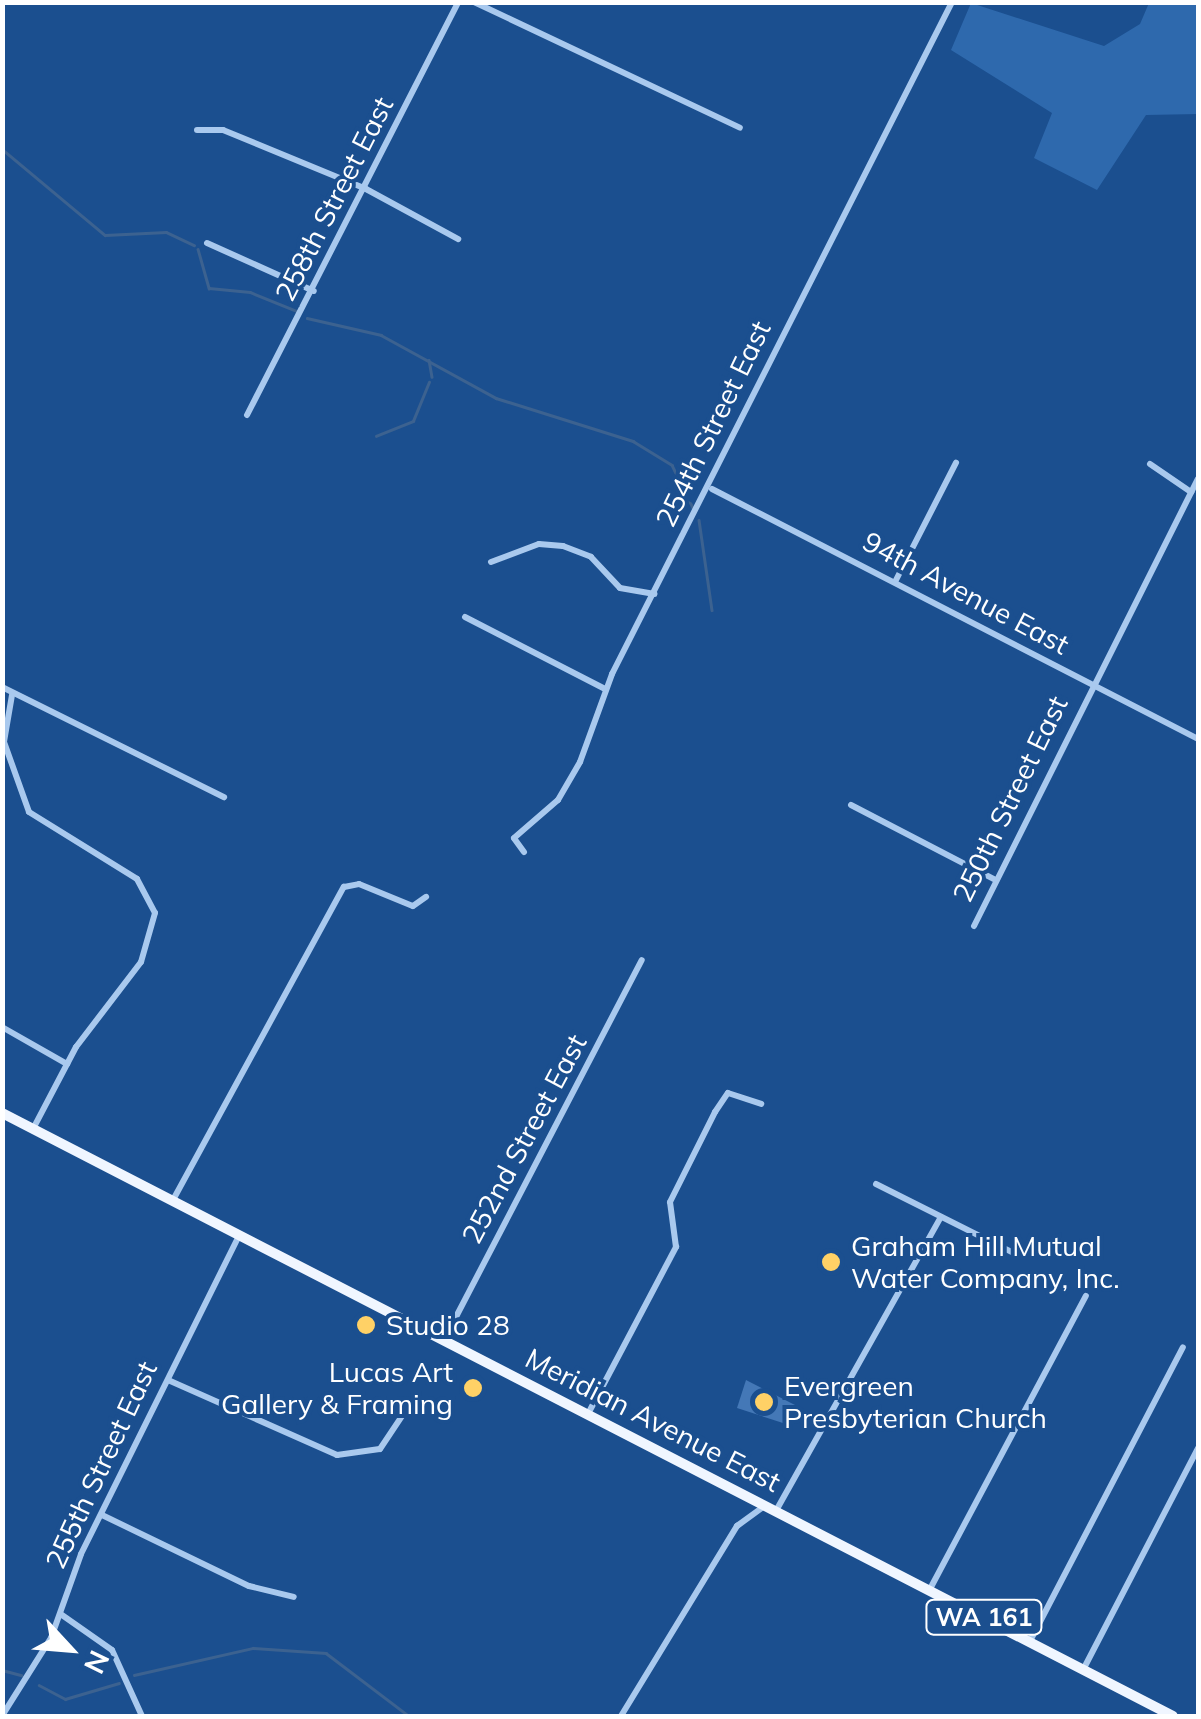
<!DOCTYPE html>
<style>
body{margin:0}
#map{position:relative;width:1201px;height:1719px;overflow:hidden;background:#1b4f8f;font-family:Mulish,sans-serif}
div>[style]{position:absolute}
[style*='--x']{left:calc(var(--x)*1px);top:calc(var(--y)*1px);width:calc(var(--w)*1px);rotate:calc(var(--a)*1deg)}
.green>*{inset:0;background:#2e69ad}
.stream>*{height:2.5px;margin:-1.25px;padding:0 1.25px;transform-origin:1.25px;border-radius:1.25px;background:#3c6290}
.building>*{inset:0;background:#4478b7}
.street>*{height:6px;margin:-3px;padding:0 3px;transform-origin:3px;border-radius:3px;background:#a9c9ee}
.primary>*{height:10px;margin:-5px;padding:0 5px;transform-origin:5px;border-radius:5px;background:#f0f6ff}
.dots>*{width:28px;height:28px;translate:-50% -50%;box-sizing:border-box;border:5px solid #1b4f8f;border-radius:50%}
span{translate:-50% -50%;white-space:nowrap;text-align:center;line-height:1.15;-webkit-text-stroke:8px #1b4f8f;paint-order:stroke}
.shield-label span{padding:2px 8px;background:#1b4f8f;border:2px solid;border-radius:8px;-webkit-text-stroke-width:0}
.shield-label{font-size:25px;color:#fff;font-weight:700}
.street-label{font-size:28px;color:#fff}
.poi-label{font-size:28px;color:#fff}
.left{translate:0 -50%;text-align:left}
.right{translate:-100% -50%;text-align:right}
.frame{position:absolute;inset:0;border:5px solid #fff;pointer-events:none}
.north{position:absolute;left:20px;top:1599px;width:100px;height:100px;-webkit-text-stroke:8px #1b4f8f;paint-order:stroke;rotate:116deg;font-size:28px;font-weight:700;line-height:40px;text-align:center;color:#fff}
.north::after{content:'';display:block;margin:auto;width:35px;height:45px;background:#fff;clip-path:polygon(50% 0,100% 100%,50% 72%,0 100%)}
</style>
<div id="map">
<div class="green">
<div style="clip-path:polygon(971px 3px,1104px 46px,1140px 24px,1149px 3px,1198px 3px,1198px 114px,1146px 115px,1097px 190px,1034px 158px,1052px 113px,951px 50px)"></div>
</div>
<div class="stream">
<div style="--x:2;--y:149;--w:134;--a:39.9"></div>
<div style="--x:105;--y:235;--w:61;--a:-2.8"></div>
<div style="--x:166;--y:232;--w:31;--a:25"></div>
<div style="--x:198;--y:249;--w:41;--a:74.2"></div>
<div style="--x:209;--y:288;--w:41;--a:5.6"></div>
<div style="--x:250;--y:292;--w:51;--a:22"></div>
<div style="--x:307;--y:318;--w:76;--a:12.9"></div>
<div style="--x:381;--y:335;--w:131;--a:28.7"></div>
<div style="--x:496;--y:398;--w:144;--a:17.4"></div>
<div style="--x:633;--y:441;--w:46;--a:31.6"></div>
<div style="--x:672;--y:465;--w:50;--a:63.9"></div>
<div style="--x:429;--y:360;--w:17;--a:80"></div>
<div style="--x:376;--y:436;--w:40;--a:-22"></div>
<div style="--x:413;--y:421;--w:42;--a:-67.7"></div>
<div style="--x:699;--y:520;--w:91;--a:81.8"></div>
<div style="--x:2;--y:1670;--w:20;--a:15"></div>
<div style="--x:134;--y:1675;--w:122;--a:-12.8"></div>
<div style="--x:253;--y:1648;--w:73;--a:3.9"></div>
<div style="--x:326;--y:1653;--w:104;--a:37.2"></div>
<div style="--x:39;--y:1685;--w:30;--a:28"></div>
<div style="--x:65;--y:1699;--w:56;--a:-16.5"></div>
</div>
<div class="building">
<div style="clip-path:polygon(746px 1380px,795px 1405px,786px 1424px,737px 1408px)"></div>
</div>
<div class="street">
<div style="--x:474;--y:2;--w:294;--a:25.3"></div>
<div style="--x:197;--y:130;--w:26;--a:0"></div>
<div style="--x:223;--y:130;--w:155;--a:22.4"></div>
<div style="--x:366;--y:189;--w:105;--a:28.5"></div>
<div style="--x:207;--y:243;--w:117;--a:24.2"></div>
<div style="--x:247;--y:415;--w:464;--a:-62.9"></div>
<div style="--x:1150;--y:464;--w:50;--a:34.3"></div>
<div style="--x:712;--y:489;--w:547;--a:27.22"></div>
<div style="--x:491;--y:562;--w:51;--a:-20.6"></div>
<div style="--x:539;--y:544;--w:24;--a:5"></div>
<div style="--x:563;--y:546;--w:30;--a:21"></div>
<div style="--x:591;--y:557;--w:42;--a:46.9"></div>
<div style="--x:620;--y:588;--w:35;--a:10"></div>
<div style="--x:895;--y:582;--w:134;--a:-62.9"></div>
<div style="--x:465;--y:617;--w:157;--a:27.2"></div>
<div style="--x:2;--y:687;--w:248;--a:26.4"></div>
<div style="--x:12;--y:695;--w:48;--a:99.7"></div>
<div style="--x:4;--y:742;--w:74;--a:70.3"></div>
<div style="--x:29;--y:812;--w:127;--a:31.8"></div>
<div style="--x:137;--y:879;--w:38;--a:62"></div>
<div style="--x:155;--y:913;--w:51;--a:105.9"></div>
<div style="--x:141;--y:962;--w:107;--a:127.4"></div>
<div style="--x:76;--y:1047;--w:93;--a:117.7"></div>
<div style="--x:851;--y:805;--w:161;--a:27.4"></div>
<div style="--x:524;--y:852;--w:17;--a:-126"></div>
<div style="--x:514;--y:838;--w:58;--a:-40.8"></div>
<div style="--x:558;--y:800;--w:44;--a:-59.9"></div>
<div style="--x:580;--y:762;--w:94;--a:-70"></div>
<div style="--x:612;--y:674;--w:753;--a:-63.16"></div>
<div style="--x:974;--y:926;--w:500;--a:-63.4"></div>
<div style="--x:2;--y:1027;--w:75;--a:29.6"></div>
<div style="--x:876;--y:1184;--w:152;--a:26.6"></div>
<div style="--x:173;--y:1200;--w:357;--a:-61.4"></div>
<div style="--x:344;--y:887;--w:15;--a:-11"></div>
<div style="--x:359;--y:884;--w:58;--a:22.2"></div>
<div style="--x:413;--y:906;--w:16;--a:-35"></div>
<div style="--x:445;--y:1338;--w:426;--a:-62.5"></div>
<div style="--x:168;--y:1380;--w:185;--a:23.9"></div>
<div style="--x:337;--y:1455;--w:43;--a:-7.9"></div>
<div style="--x:380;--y:1449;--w:47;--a:-56.3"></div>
<div style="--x:589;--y:1412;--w:187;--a:-62.2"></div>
<div style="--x:676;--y:1247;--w:45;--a:-97.6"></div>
<div style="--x:670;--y:1202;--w:101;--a:-63.4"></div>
<div style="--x:715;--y:1112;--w:23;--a:-56"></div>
<div style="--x:728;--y:1093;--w:35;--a:18"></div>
<div style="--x:777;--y:1509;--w:335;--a:-60.7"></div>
<div style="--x:102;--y:1515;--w:163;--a:25.8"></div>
<div style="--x:249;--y:1586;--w:46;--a:13.7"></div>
<div style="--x:930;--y:1589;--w:332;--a:-62"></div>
<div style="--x:62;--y:1615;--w:61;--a:35"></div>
<div style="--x:112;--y:1650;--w:72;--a:65.6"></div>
<div style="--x:1030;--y:1641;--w:331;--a:-62.5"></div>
<div style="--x:1083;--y:1670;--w:250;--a:-62.6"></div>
<div style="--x:2;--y:1716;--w:92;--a:-57.9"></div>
<div style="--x:51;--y:1638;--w:89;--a:-70.3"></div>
<div style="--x:81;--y:1554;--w:355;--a:-63.6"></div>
<div style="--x:621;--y:1716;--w:223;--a:-58.6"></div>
<div style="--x:737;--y:1526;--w:32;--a:-36"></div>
</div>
<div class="primary">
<div style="--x:2;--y:1113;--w:1317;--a:27.25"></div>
</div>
<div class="dots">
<div style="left:831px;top:1262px;background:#ffd166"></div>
<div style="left:366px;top:1325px;background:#ffd166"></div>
<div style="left:473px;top:1388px;background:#ffd166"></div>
<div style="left:764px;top:1402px;background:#ffd166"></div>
</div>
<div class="shield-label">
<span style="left:984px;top:1617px">WA 161</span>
</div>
<div class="street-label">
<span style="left:334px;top:199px;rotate:-63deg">258th Street East</span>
<span style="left:713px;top:424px;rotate:-64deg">254th Street East</span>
<span style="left:966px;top:593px;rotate:28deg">94th Avenue East</span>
<span style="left:1010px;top:799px;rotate:-64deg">250th Street East</span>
<span style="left:524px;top:1139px;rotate:-62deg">252nd Street East</span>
<span style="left:653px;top:1420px;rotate:27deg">Meridian Avenue East</span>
<span style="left:101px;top:1465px;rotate:-65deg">255th Street East</span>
</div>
<div class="poi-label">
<span class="left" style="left:851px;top:1262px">Graham Hill Mutual<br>Water Company, Inc.</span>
<span class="left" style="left:386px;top:1325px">Studio 28</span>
<span class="right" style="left:453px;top:1388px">Lucas Art<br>Gallery &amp; Framing</span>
<span class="left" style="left:784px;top:1402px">Evergreen<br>Presbyterian Church</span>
</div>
<div class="frame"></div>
<div class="north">N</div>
</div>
